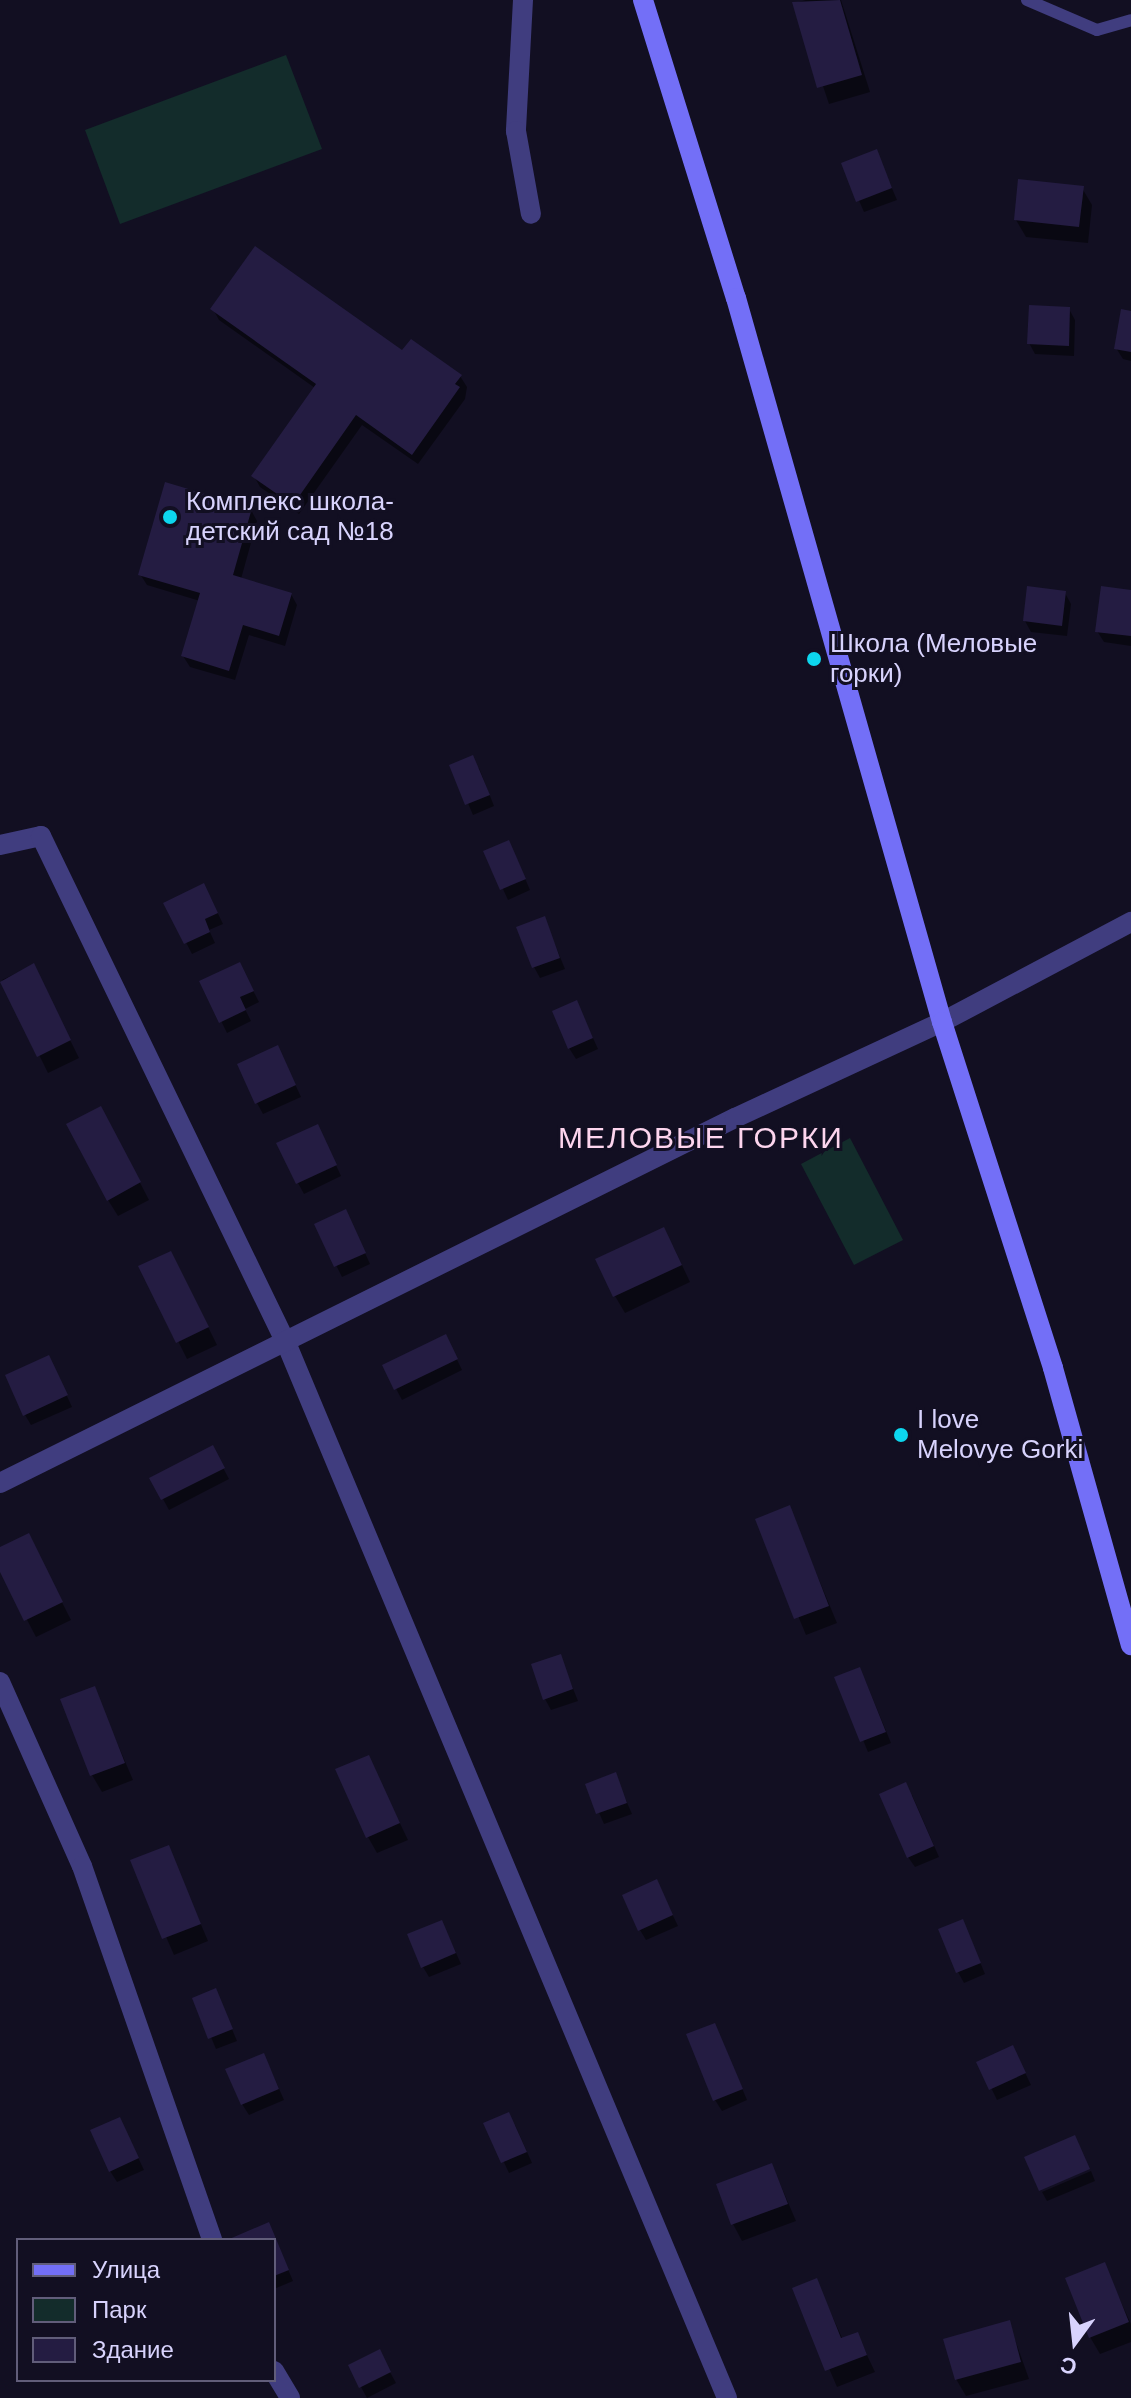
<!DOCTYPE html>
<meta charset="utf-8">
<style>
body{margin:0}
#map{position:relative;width:1131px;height:2398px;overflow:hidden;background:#120f22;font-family:Helvetica,sans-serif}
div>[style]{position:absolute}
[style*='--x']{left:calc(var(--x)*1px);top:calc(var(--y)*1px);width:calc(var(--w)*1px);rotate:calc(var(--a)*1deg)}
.green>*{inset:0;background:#132c2b}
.shadow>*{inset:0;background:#0007}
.building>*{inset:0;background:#241c42}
.lane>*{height:12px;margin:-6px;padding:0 6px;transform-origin:6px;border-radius:6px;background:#403d7f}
.street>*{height:20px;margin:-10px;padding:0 10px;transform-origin:10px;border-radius:10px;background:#403d7f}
.secondary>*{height:20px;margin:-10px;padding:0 10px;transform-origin:10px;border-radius:10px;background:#736ff7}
.dots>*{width:22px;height:22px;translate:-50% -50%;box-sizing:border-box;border:4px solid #120f22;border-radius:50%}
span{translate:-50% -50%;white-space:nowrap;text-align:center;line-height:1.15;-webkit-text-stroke:6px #120f22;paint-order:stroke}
.poi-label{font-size:26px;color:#d8d3fd}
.left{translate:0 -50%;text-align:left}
.quarter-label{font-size:30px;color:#fdd5ee;letter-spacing:2px}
.legend{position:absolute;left:16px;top:2238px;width:260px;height:144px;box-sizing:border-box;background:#120f22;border:2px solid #615d7a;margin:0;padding:10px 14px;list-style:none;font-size:24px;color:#d8d3fd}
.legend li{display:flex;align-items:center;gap:16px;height:40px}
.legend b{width:40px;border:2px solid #615d7a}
.north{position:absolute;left:1035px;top:2302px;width:80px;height:80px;-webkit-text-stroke:6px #120f22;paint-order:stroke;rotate:195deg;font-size:22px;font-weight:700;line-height:32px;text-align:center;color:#d8d3fd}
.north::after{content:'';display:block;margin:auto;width:28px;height:36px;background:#d8d3fd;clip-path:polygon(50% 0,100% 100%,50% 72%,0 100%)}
</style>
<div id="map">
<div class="green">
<div style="clip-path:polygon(286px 55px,322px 149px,120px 224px,85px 130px)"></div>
<div style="clip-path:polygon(850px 1138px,903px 1240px,854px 1265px,801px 1164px)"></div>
</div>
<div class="shadow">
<div style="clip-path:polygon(806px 0,841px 0,870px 92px,829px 104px,795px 3px)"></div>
<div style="clip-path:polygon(876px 151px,897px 200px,864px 212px,843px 164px)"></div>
<div style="clip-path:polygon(1082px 188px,1092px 205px,1088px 243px,1026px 237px,1016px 220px)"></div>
<div style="clip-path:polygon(213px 309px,460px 376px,467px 387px,465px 399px,418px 464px,362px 425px,299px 514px,260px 487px,254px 476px,315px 388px,219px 320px)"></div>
<div style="clip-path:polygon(1069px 309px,1075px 320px,1074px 356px,1035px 354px,1029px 343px)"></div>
<div style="clip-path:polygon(1131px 313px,1131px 361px,1123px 359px,1116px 348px)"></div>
<div style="clip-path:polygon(251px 510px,257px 521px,241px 579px,291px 594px,297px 605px,285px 646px,249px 635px,235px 680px,190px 667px,183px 656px,200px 601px,147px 585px,140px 574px)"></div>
<div style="clip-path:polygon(1131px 592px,1131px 646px,1104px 642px,1097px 631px)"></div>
<div style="clip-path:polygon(1065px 593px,1071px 604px,1067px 636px,1031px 632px,1025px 621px)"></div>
<div style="clip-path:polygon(452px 766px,479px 768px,494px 806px,473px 815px)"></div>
<div style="clip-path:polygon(486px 852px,514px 853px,530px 890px,508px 900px)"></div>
<div style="clip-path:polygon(210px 897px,223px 924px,209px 930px,215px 943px,192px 954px,166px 904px)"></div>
<div style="clip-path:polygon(544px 918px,565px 969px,540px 978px,534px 967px)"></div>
<div style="clip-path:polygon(33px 965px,79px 1058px,48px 1073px,2px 980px)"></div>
<div style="clip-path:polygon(245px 975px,259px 1002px,245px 1009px,251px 1021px,227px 1033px,202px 982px)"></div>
<div style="clip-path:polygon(577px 1003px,598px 1049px,576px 1059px,569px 1048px)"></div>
<div style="clip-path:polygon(283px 1058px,301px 1097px,263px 1114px,257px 1103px)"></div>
<div style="clip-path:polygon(110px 1125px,149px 1200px,118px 1216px,108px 1200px)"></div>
<div style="clip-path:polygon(323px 1137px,341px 1176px,304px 1194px,298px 1183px)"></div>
<div style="clip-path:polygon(351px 1222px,370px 1264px,342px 1277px,316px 1225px)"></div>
<div style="clip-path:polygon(673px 1246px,690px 1282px,625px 1313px,615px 1296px)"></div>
<div style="clip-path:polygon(141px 1267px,180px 1270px,217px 1345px,187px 1359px)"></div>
<div style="clip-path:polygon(451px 1347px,462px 1370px,402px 1400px,384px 1366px)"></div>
<div style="clip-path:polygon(54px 1368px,72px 1407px,31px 1425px,25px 1415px)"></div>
<div style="clip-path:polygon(212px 1447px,229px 1479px,169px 1510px,152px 1479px)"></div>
<div style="clip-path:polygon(789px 1508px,837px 1623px,806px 1635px,758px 1520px)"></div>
<div style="clip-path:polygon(0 1550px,37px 1553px,71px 1620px,36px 1637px,0 1568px)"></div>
<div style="clip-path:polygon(560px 1656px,578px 1701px,551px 1710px,545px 1699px)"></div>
<div style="clip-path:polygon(837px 1678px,865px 1680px,891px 1743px,868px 1752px)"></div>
<div style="clip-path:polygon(94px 1689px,133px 1780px,102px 1792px,92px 1775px)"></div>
<div style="clip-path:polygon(368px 1757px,408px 1840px,377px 1853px,368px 1837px)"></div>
<div style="clip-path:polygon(615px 1775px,632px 1814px,604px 1824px,587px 1785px)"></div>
<div style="clip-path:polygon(912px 1795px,939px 1857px,915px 1867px,908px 1857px)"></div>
<div style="clip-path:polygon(168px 1847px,208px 1941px,174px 1955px,133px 1861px)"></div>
<div style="clip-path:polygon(662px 1893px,678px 1926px,646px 1940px,640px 1930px)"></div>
<div style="clip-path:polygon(447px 1933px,461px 1964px,429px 1977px,423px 1967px)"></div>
<div style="clip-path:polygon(968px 1933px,985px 1974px,964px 1983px,958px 1972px)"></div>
<div style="clip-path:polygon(216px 1991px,237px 2041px,216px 2049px,195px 1999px)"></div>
<div style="clip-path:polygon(720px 2036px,747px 2100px,722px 2111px,715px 2100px)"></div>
<div style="clip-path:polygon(1018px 2058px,1031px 2085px,997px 2100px,979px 2063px)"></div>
<div style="clip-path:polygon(269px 2066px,284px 2100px,249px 2115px,242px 2104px)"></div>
<div style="clip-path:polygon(486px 2124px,515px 2125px,532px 2163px,509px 2173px)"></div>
<div style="clip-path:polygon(125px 2130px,144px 2170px,117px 2182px,110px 2171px)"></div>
<div style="clip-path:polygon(772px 2165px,796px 2221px,742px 2241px,733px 2224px)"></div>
<div style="clip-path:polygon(1091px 2171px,1095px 2181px,1047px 2201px,1042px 2192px)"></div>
<div style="clip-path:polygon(269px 2225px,293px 2281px,274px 2289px,274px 2240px,232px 2240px)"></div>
<div style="clip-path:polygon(1104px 2265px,1131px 2324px,1131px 2342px,1100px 2354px,1090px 2337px)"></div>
<div style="clip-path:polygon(816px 2280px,843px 2340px,857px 2334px,875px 2372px,837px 2387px,795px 2289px)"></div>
<div style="clip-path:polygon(1009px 2323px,1029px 2379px,966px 2396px,956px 2379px)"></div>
<div style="clip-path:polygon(385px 2363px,396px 2383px,367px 2398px,361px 2387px)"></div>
</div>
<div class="building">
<div style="clip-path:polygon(840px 0,862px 75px,817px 88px,792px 2px)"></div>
<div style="clip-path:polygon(877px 149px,892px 188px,856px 202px,841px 163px)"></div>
<div style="clip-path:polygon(1018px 179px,1084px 186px,1079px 227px,1014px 220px)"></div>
<div style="clip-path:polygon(255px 246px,402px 350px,411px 339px,462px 375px,455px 384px,460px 387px,412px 455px,356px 415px,293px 505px,251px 476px,316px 384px,210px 309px)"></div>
<div style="clip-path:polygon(1029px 305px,1070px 307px,1069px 346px,1027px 344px)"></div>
<div style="clip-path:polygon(1121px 309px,1131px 311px,1131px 352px,1114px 349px)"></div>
<div style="clip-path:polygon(165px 482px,252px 508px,233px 575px,292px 593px,279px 636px,243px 625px,229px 671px,181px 656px,200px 593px,138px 575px)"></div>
<div style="clip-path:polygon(1027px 586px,1066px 591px,1062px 626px,1023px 621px)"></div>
<div style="clip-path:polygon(1101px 586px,1131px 590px,1131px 636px,1095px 632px)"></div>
<div style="clip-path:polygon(473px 755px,490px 795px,465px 805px,449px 765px)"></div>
<div style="clip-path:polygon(509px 840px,526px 879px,500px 890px,483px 851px)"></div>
<div style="clip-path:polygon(204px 883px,218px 913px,205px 919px,210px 932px,184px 944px,163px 903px)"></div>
<div style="clip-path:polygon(545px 916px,560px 958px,532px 968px,516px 927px)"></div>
<div style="clip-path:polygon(240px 962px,254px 991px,240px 997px,246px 1010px,219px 1023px,199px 981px)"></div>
<div style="clip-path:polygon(34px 963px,71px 1040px,37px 1057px,0 982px)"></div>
<div style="clip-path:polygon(577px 1000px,593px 1038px,568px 1049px,552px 1011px)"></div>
<div style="clip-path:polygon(278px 1045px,296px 1085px,255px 1104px,237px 1064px)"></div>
<div style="clip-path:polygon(101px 1106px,141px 1182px,107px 1201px,66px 1124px)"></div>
<div style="clip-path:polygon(318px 1124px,337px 1165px,296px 1184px,276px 1143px)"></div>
<div style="clip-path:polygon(346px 1209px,366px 1253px,334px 1267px,314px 1224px)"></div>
<div style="clip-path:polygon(664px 1227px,682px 1265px,613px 1297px,595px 1259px)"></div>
<div style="clip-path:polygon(171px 1251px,209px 1327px,176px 1343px,138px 1266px)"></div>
<div style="clip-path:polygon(446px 1334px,458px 1359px,394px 1390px,382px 1365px)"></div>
<div style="clip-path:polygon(49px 1355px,68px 1395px,23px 1416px,5px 1375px)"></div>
<div style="clip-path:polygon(213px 1445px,225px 1468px,161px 1500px,149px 1478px)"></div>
<div style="clip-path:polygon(790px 1505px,829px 1606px,794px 1619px,755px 1519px)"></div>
<div style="clip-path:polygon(29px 1533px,63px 1602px,24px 1621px,0 1572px,0 1547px)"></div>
<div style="clip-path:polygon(561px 1654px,573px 1689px,543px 1700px,531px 1664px)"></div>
<div style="clip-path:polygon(860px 1667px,886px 1732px,860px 1742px,834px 1677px)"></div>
<div style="clip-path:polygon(95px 1686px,125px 1763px,90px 1776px,60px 1699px)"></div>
<div style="clip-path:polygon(369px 1755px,400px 1823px,366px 1838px,335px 1769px)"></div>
<div style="clip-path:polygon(616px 1772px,627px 1803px,596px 1814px,585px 1784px)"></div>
<div style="clip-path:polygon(906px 1782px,934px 1846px,907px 1858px,879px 1794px)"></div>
<div style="clip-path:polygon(169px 1845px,201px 1924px,162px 1939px,130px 1860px)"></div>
<div style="clip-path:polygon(657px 1879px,673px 1915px,638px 1931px,622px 1895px)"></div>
<div style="clip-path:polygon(963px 1919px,981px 1963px,956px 1973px,938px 1929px)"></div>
<div style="clip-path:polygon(442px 1920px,456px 1953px,421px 1968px,407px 1934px)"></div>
<div style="clip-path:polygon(216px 1988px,233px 2029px,208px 2039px,192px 1998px)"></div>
<div style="clip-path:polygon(715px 2023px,743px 2089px,713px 2101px,686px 2034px)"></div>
<div style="clip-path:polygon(1013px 2045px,1026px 2073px,989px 2090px,976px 2062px)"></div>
<div style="clip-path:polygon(264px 2053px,279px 2089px,241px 2105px,225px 2069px)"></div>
<div style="clip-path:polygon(509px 2112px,527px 2152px,501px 2163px,483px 2123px)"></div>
<div style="clip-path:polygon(120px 2117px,139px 2158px,109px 2172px,90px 2130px)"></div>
<div style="clip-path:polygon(1075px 2135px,1090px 2169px,1039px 2191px,1024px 2157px)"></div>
<div style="clip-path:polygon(772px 2163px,788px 2204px,731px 2225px,716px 2184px)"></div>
<div style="clip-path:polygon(269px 2222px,289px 2270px,274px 2276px,274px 2240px,227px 2240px)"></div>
<div style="clip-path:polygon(1105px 2262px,1129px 2322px,1089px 2338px,1065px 2278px)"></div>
<div style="clip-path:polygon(817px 2278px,841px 2338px,858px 2332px,867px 2355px,825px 2371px,792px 2288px)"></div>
<div style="clip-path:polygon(1010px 2320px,1021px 2362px,955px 2380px,943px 2339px)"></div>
<div style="clip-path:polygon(380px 2349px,391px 2372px,359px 2388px,348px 2365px)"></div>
</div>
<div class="lane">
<div style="--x:1027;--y:0;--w:76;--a:23.2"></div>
<div style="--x:1097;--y:30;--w:35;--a:-16"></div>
</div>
<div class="street">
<div style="--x:523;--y:0;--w:131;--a:93.1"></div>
<div style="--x:516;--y:131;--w:84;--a:79.8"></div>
<div style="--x:0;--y:845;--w:42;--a:-12.4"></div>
<div style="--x:41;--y:836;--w:565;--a:64.21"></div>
<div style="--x:287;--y:1345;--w:1141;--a:67.32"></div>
<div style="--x:0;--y:1483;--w:821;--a:-26.41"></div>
<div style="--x:735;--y:1118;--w:228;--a:-24.9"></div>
<div style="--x:942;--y:1022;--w:214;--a:-27.9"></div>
<div style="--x:0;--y:1682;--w:201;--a:66"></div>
<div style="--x:82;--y:1866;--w:396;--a:70.8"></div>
<div style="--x:274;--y:2371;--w:31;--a:59"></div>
</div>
<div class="secondary">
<div style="--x:643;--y:0;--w:312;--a:72.7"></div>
<div style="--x:736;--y:298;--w:753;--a:74.12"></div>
<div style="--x:942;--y:1022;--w:363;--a:72.2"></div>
<div style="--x:1053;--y:1368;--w:288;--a:74.3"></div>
</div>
<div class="dots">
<div style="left:170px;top:517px;background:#0dd6ee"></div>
<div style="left:814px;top:659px;background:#0dd6ee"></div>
<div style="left:901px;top:1435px;background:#0dd6ee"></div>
</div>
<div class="poi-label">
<span class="left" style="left:186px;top:517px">Комплекс школа-<br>детский сад №18</span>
<span class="left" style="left:830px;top:659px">Школа (Меловые<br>горки)</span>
<span class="left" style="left:917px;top:1435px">I love<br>Melovye Gorki</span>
</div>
<div class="quarter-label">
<span style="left:701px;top:1138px">МЕЛОВЫЕ ГОРКИ</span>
</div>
<ul class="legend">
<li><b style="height:10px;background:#736ff7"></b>Улица</li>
<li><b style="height:22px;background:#132c2b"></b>Парк</li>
<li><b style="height:22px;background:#241c42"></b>Здание</li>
</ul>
<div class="north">С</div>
</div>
